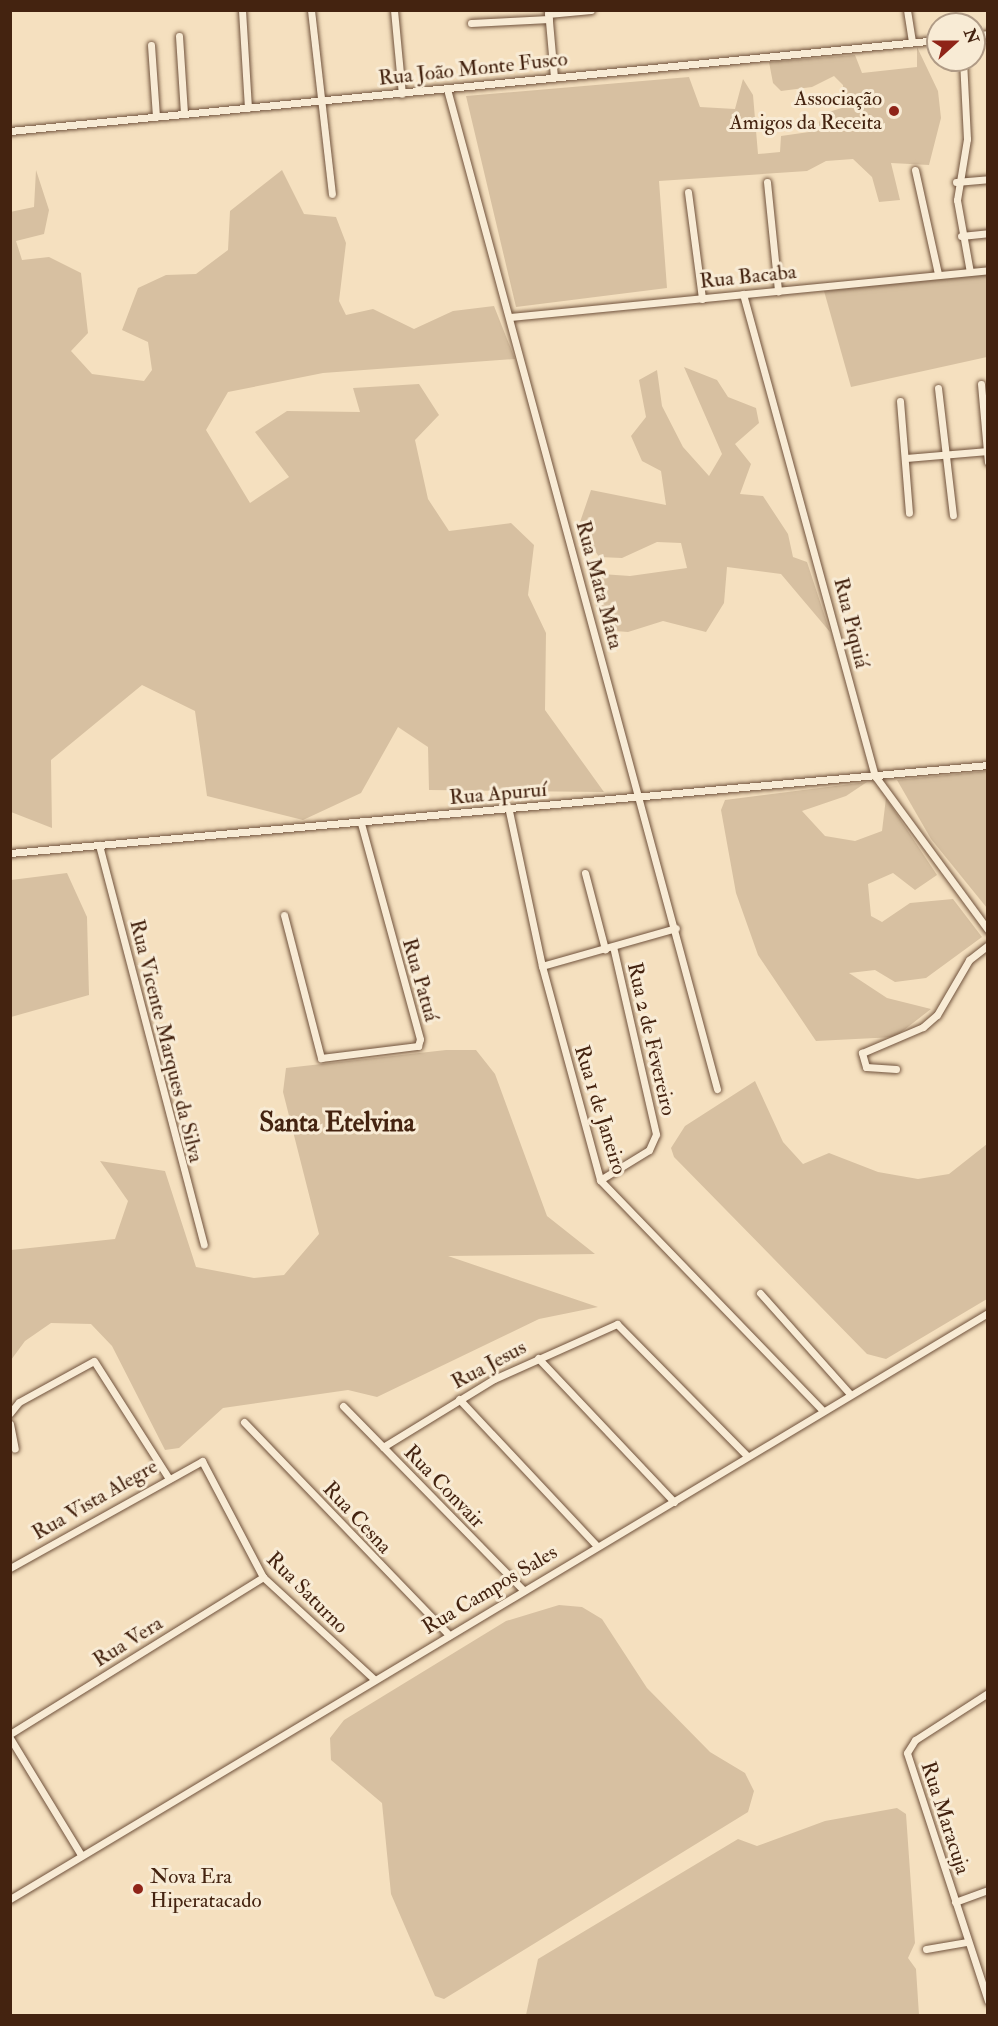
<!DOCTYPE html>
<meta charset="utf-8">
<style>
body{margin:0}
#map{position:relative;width:998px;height:2026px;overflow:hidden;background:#f5e0bf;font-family:"IM FELL Double Pica",serif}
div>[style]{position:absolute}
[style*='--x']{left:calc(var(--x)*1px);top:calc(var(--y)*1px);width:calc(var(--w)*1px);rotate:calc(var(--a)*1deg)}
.green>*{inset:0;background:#d7c0a1}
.roads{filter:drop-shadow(0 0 2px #70523c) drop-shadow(0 0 2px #70523c)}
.street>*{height:7px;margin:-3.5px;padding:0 3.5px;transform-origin:3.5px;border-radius:3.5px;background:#f8ebd5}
.dots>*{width:16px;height:16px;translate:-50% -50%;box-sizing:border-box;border:3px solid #f8ebd5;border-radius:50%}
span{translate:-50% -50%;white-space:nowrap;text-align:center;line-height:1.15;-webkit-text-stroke:6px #f8ebd5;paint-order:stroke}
.street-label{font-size:21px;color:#442310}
.poi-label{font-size:21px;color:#442310}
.right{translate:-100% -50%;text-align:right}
.left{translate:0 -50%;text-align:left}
.district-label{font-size:27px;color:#442310;font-weight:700}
.frame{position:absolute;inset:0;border:12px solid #442310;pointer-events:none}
.north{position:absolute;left:926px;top:12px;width:60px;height:60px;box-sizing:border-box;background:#f8ebd5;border:2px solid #b09b86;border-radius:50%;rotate:69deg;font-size:16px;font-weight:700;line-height:24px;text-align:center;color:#442310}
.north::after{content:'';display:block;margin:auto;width:21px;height:27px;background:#8f2418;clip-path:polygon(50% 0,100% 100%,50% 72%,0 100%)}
</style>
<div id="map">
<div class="green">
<div style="clip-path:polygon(917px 47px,938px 91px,941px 118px,929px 165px,891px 163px,900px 200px,879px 202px,872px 177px,853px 159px,826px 161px,807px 171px,659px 181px,667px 288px,516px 307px,466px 96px,689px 77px,700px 107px,735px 109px,743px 79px,753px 95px,758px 154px,780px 152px,781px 136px,816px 131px,822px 114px,845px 107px,843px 85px,834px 76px,812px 87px,781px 91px,773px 83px,769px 62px,855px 55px,862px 73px,917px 67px)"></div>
<div style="clip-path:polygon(36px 170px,49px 210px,44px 234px,16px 241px,22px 260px,49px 257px,81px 273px,88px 333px,71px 351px,92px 374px,144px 381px,152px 370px,148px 342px,122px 330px,138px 288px,166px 275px,196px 274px,228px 250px,230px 211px,282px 170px,304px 214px,336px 217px,346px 243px,339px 301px,346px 315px,373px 309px,414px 329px,453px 311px,494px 306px,515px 359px,323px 373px,228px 392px,206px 430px,250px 503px,289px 477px,255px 432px,287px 411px,360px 412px,353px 388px,419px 384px,439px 415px,415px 440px,428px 499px,449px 531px,511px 523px,534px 545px,528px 595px,546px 633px,545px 710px,604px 792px,429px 790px,428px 747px,398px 727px,361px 793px,303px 820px,207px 796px,195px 711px,142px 685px,51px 760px,52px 828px,11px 812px,10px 212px,34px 207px)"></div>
<div style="clip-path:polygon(987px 273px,987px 357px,851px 387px,824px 291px)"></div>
<div style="clip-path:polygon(684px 367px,717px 380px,728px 397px,756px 408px,759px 423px,735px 444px,751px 464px,740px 494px,763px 496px,788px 534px,793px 557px,807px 562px,830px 632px,781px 574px,727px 567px,724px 603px,706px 632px,663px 621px,628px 632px,603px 630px,587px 573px,630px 576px,687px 568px,681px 543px,657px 542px,622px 558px,599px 557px,579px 525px,591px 490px,666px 505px,661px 471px,642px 461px,631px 436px,646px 417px,639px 380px,657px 370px,662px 406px,683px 447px,709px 476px,722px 454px)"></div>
<div style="clip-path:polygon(987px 771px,988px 771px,987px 908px,931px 839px,897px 780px)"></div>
<div style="clip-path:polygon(867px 782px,846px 796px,802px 811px,825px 836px,855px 841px,882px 831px,886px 798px,937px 875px,915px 890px,893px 873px,868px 884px,871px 916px,882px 922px,910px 903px,953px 899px,982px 937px,926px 978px,895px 982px,875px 970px,849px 973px,887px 998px,931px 1009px,895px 1037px,816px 1041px,758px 955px,736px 893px,721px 810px,725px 800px)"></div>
<div style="clip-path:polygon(67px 873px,87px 917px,89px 995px,11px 1017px,11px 880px)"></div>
<div style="clip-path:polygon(446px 1050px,476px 1050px,495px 1074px,547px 1216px,595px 1254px,448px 1256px,598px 1307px,539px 1319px,377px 1397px,348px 1390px,223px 1408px,179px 1448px,165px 1450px,112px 1346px,91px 1324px,51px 1323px,25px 1341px,11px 1360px,11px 1250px,115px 1239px,128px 1201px,100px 1161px,165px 1171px,196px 1267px,254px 1278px,284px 1275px,319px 1234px,283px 1092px,286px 1068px)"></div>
<div style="clip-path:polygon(755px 1081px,783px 1142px,803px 1164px,829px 1153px,878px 1172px,918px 1179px,949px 1174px,987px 1144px,987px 1299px,886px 1359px,867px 1354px,674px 1157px,671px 1148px,685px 1126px)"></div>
<div style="clip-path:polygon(559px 1605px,582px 1607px,602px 1619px,647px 1688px,710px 1752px,745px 1773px,754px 1791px,748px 1812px,444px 1999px,435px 1996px,391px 1894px,382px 1803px,331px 1760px,330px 1738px,344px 1720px,506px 1621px)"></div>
<div style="clip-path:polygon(897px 1808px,906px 1814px,915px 1943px,908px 1958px,916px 1969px,919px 2015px,526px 2015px,538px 1959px,738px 1839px,757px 1846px,825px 1821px)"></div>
</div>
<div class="roads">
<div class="street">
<div style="--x:242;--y:10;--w:98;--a:86.5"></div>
<div style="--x:311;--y:10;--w:185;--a:83.5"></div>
<div style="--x:394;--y:10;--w:84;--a:84.6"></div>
<div style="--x:548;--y:10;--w:67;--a:84.9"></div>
<div style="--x:907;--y:10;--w:32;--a:81"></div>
<div style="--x:548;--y:14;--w:43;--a:-5.3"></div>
<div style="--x:471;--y:23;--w:78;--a:-2.9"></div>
<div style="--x:179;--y:36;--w:78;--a:86.3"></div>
<div style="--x:974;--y:36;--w:14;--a:-8"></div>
<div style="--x:151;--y:45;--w:72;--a:86"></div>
<div style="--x:963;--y:60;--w:79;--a:87.1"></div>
<div style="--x:967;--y:139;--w:62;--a:99.3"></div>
<div style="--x:957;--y:200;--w:73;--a:79.8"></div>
<div style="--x:447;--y:89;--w:1036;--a:74.89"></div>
<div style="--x:10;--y:131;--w:932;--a:-5.6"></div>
<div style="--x:915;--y:170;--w:107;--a:77.5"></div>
<div style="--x:767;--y:182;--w:110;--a:84.2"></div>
<div style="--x:956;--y:182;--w:32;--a:-5"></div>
<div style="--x:688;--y:192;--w:108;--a:82.5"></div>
<div style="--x:961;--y:236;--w:27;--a:-6"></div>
<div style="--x:743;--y:294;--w:500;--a:74.7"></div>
<div style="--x:875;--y:776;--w:191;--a:53.7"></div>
<div style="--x:511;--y:317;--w:479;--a:-5.6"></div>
<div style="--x:981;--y:384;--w:78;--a:84.9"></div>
<div style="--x:938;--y:388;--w:128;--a:83.3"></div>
<div style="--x:900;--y:401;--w:112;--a:85.4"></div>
<div style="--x:906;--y:458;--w:82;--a:-4.9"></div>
<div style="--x:509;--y:811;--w:158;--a:78"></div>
<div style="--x:542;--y:966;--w:222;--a:74.8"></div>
<div style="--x:600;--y:1180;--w:320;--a:46"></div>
<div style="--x:99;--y:845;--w:413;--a:75.3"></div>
<div style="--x:10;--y:853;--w:982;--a:-5.14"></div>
<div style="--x:585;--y:873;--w:79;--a:75.3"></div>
<div style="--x:284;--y:915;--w:148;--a:75.5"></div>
<div style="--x:321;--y:1058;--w:98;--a:-7.1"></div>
<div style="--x:418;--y:1046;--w:7;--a:-74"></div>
<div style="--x:420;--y:1039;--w:224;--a:-105.3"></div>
<div style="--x:542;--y:966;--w:139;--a:-15.8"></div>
<div style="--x:896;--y:1069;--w:30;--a:-176"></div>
<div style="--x:866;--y:1067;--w:15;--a:-106"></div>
<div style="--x:862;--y:1053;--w:66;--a:-23.1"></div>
<div style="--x:923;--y:1027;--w:18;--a:-41"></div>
<div style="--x:937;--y:1015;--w:64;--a:-59.8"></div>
<div style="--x:969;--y:960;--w:24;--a:-38"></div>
<div style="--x:600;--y:1180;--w:57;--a:-31.5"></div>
<div style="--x:649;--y:1150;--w:17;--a:-66"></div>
<div style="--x:656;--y:1134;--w:192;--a:-102.9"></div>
<div style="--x:760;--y:1293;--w:135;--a:48.3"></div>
<div style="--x:538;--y:1358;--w:198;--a:46.6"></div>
<div style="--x:459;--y:1399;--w:200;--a:46.8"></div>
<div style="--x:343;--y:1406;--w:257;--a:45.6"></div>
<div style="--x:10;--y:1413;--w:14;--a:-51"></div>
<div style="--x:19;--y:1402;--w:85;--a:-28.7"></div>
<div style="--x:94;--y:1361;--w:138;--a:57.5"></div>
<div style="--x:244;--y:1422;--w:296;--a:46.1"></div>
<div style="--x:10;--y:1424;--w:25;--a:79"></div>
<div style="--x:383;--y:1447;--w:130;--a:-31.5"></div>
<div style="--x:494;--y:1379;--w:135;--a:-24.1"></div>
<div style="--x:617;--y:1324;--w:185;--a:45.4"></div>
<div style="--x:10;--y:1568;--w:220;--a:-29.1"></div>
<div style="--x:202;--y:1461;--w:131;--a:62.3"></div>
<div style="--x:263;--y:1577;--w:151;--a:42.6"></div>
<div style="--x:988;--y:1693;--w:87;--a:147.2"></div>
<div style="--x:915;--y:1740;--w:15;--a:122"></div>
<div style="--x:907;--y:1753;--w:261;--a:71.9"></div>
<div style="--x:10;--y:1734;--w:298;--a:-31.8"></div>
<div style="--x:10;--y:1738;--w:137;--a:58.7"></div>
<div style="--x:10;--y:1899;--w:1140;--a:-30.93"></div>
<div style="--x:955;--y:1902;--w:35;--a:-20"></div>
<div style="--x:926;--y:1949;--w:42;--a:-9.7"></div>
</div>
</div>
<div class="dots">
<div style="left:894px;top:111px;background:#8f2418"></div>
<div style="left:138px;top:1889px;background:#8f2418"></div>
</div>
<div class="street-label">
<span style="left:473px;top:69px;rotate:-6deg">Rua João Monte Fusco</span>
<span style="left:748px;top:277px;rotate:-6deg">Rua Bacaba</span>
<span style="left:599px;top:585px;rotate:75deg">Rua Mata Mata</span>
<span style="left:851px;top:623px;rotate:76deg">Rua Piquiá</span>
<span style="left:498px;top:794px;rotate:-5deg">Rua Apuruí</span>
<span style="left:420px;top:980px;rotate:74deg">Rua Patuá</span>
<span style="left:651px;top:1039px;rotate:77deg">Rua 2 de Fevereiro</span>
<span style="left:166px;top:1041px;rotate:76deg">Rua Vicente Marques da Silva</span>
<span style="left:600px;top:1110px;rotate:73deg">Rua 1 de Janeiro</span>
<span style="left:489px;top:1365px;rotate:-28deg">Rua Jesus</span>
<span style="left:444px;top:1487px;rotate:46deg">Rua Convair</span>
<span style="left:95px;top:1500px;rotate:-30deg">Rua Vista Alegre</span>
<span style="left:357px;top:1518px;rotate:47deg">Rua Cesna</span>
<span style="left:490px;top:1590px;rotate:-31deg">Rua Campos Sales</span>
<span style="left:307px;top:1593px;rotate:45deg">Rua Saturno</span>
<span style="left:128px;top:1642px;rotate:-32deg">Rua Vera</span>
<span style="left:945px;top:1818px;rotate:72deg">Rua Maracuja</span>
</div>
<div class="poi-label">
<span class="right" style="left:882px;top:111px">Associação<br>Amigos da Receita</span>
<span class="left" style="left:150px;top:1889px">Nova Era<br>Hiperatacado</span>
</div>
<div class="district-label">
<span style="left:337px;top:1123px">Santa Etelvina</span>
</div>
<div class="frame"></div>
<div class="north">N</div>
</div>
